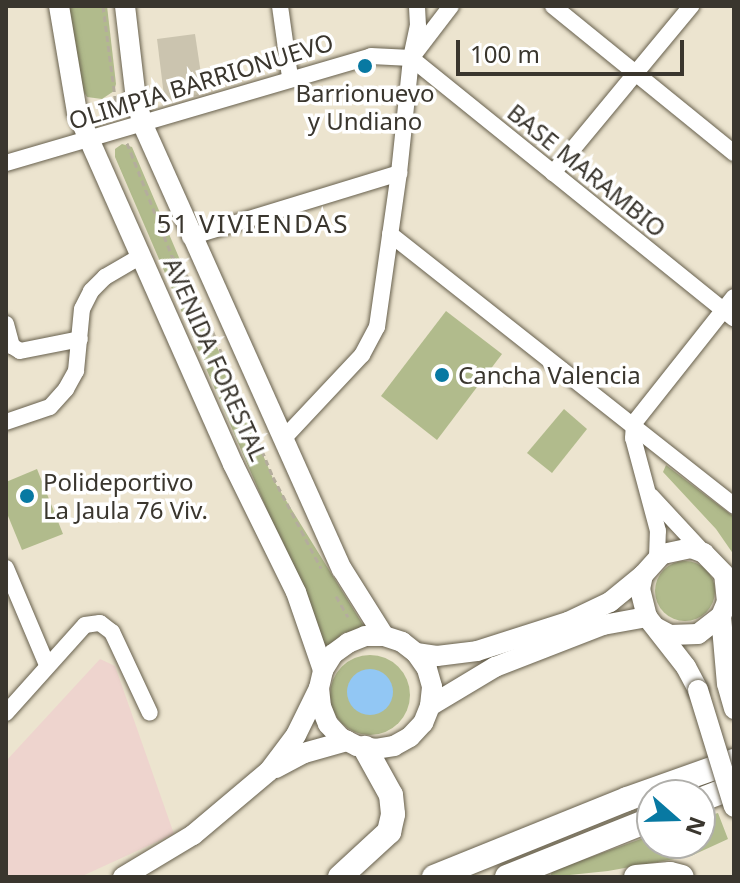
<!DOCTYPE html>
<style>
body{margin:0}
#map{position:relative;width:740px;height:883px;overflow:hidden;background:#ece4cf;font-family:"Noto Sans",sans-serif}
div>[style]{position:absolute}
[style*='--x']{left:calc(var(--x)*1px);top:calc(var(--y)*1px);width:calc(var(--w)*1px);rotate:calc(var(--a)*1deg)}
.industrial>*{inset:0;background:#eed4ce}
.green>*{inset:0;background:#b1bb8c}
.round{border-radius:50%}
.water>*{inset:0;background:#92c7f4}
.building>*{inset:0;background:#cbc4af}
.path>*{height:3px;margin-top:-1.5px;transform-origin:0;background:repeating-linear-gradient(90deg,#b4ad9c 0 6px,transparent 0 10px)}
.roads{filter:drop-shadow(0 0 2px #67604d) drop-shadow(0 0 2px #67604d)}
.minor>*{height:16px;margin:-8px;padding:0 8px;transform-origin:8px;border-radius:8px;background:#fff}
.major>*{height:20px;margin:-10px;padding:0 10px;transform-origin:10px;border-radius:10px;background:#fff}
.highway>*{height:24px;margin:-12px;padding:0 12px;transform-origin:12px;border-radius:12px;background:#fff}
.bridges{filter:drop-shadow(0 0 2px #67604d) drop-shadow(0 0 2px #67604d)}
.major-bridge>*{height:20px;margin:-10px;padding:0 10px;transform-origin:10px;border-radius:10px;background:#fff}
.dots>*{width:22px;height:22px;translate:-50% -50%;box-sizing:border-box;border:4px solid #fff;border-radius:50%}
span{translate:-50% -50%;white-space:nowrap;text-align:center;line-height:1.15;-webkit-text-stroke:7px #fff;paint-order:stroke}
.street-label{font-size:24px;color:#3a362e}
.poi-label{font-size:24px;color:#3a362e}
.left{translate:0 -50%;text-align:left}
.neighbourhood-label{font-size:26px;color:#3a362e;letter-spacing:2px}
.frame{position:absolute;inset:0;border:8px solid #3a362e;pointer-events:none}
.north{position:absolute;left:636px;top:779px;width:80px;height:80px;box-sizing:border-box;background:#fff;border:2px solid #b0afab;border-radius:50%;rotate:110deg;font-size:22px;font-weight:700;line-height:32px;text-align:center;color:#3a362e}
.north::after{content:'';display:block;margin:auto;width:28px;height:36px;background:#0879a2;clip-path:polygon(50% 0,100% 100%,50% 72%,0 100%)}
.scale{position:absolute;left:456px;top:40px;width:228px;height:36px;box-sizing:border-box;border:4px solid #3a362e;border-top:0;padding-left:10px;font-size:24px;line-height:28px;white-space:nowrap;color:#3a362e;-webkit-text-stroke:6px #fff;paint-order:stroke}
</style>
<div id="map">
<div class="industrial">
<div style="clip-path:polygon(100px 659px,115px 666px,174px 834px,80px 877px,6px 877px,6px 761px)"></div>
</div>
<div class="green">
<div style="clip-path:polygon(69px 6px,107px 6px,116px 84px,114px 91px,102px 99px,87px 97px,79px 84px)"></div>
<div style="clip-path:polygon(122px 144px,132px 147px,274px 481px,365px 628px,343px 633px,327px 649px,115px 157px,115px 149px)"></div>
<div style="clip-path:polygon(446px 311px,502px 354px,437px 440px,381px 396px)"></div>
<div style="clip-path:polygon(564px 409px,587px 429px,552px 473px,527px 453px)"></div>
<div style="clip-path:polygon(666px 465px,734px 517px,734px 555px,716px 529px,663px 472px)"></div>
<div style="clip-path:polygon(37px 469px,63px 534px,22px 550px,6px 511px,6px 482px)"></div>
<div class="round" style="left:655px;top:561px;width:60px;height:60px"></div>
<div class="round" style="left:330px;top:655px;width:80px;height:80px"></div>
<div style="clip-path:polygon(718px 813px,728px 839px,691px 856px,608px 871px,550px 877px,552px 871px,652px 835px,652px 843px,700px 843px,700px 818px)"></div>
</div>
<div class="water">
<div class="round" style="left:347px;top:669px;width:46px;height:46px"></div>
</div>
<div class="building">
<div style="clip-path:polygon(195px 34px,204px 94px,174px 102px,164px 96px,157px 39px)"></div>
</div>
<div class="path">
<div style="--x:103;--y:6;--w:108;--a:82.5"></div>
<div style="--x:127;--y:143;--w:122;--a:68.3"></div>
<div style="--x:172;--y:256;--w:35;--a:53"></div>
<div style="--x:193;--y:284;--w:209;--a:67.5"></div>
<div style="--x:273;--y:477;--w:103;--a:62.2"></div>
<div style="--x:336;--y:596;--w:24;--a:60"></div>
</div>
<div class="roads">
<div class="minor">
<div style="--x:280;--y:6;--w:72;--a:82"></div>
<div style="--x:553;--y:6;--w:233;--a:39.1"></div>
<div style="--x:412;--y:57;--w:64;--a:-52.6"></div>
<div style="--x:411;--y:58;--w:415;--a:38.9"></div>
<div style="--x:6;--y:163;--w:380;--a:-16.3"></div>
<div style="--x:371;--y:56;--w:40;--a:2.9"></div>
<div style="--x:553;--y:173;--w:217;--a:-50.4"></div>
<div style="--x:390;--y:234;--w:439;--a:38.3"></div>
<div style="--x:190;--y:237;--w:219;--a:-17"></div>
<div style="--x:6;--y:324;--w:23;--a:75"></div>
<div style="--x:12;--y:346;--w:9;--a:32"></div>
<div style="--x:20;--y:351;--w:61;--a:-11.3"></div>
<div style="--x:6;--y:422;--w:46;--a:-18.8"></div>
<div style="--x:50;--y:407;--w:24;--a:-48"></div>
<div style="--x:66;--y:389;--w:21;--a:-61"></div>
<div style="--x:76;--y:371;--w:62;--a:-84.5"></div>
<div style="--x:82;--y:309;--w:20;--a:-63"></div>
<div style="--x:91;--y:291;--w:20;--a:-45"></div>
<div style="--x:105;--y:277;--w:42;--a:-30.3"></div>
<div style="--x:284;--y:438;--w:114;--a:-46.8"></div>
<div style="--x:362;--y:355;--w:32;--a:-62"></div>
<div style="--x:377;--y:327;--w:156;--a:-81.9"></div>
<div style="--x:399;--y:173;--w:116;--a:-84"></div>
<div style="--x:411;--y:58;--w:33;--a:-78"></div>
<div style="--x:418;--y:26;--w:20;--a:-93"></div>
<div style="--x:651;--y:496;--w:78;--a:47.1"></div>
<div style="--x:657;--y:557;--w:26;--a:-88"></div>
<div style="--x:658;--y:531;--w:96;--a:-105"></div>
<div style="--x:633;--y:438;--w:15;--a:-86"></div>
<div style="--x:634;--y:423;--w:161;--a:-51.6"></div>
<div style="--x:6;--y:568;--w:105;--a:67.1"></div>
<div style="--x:6;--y:713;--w:118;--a:-48.1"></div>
<div style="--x:85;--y:625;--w:15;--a:-8"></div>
<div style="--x:100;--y:623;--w:15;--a:37"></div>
<div style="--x:112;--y:632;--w:89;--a:64.9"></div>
</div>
<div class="major">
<div style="--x:59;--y:6;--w:108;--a:80.4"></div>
<div style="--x:77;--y:112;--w:385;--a:66.1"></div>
<div style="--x:233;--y:464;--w:143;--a:63.8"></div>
<div style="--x:296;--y:592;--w:83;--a:70.9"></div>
<div style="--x:125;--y:6;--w:95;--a:83.3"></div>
<div style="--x:136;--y:100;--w:26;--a:74"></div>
<div style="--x:143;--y:125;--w:487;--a:65.9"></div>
<div style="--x:342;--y:569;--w:79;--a:57.9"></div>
<div style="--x:721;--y:616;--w:68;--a:85"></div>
<div style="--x:727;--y:684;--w:26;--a:74"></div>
<div style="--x:657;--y:628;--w:15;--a:28"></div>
<div style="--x:670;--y:635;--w:28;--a:-2"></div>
<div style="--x:698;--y:634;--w:29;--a:-38"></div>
<div style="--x:721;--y:616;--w:15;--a:-67"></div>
<div style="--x:727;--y:602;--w:28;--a:-96"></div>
<div style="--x:724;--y:574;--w:29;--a:-134"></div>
<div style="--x:704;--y:553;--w:14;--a:-159"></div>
<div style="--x:691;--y:548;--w:30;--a:168"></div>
<div style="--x:662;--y:554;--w:28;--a:132"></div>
<div style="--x:643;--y:575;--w:14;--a:102"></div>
<div style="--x:640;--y:589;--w:29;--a:76"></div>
<div style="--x:647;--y:617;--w:63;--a:52"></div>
<div style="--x:686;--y:667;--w:26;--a:62"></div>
<div style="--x:416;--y:653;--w:21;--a:8"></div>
<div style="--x:437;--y:656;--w:40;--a:-7.1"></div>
<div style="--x:477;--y:651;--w:96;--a:-17.7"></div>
<div style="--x:568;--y:622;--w:47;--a:-25.5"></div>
<div style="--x:610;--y:602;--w:43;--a:-39.3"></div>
<div style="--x:430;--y:706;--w:76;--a:-31"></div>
<div style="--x:495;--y:667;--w:116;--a:-21.3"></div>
<div style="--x:603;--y:625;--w:45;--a:-10.3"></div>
<div style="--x:276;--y:768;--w:32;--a:-28"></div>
<div style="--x:304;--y:753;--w:45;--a:-15.6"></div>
<div style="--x:123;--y:877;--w:82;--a:-31"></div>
<div style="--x:193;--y:835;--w:99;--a:-40.1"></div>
<div style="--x:269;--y:771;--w:45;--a:-53.1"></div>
<div style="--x:296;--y:735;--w:52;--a:-63.9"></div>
<div style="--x:319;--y:688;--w:18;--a:-77"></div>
<div style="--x:323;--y:670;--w:19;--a:-58"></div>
<div style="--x:333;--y:654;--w:19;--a:-36"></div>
<div style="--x:348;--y:643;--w:18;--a:-22"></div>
<div style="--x:365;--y:636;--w:19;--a:0"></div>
<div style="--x:384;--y:636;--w:19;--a:18"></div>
<div style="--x:402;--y:642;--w:18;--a:38"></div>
<div style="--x:416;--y:653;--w:19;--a:55"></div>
<div style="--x:427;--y:669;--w:19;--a:74"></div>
<div style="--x:432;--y:687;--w:19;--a:96"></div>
<div style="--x:430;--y:706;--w:18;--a:112"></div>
<div style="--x:423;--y:723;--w:19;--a:133"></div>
<div style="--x:410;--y:737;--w:18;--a:151"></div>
<div style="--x:394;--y:746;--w:18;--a:171"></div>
<div style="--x:376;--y:749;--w:19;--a:-171"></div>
<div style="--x:357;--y:746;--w:18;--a:-153"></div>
<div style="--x:341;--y:738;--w:19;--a:-133"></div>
<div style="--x:328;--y:724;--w:18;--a:-112"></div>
<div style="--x:321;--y:707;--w:19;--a:-96"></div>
</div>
<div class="highway">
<div style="--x:700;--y:800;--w:36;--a:-21"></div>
<div style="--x:340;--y:877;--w:67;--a:-42.6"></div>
<div style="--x:389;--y:832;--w:18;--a:-77"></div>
<div style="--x:393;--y:814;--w:19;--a:-96"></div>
<div style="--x:391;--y:795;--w:54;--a:-119"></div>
<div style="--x:434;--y:877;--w:208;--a:-22"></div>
<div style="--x:627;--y:799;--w:114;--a:-19.6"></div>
<div style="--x:507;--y:877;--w:156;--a:-21.8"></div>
<div style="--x:636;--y:877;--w:34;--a:-5"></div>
<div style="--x:670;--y:874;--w:12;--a:14"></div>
</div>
</div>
<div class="bridges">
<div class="major-bridge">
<div style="--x:698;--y:690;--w:122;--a:72.9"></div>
</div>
</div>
<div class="dots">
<div style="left:365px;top:66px;background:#0879a2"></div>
<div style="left:442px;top:375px;background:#0879a2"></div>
<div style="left:27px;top:496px;background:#0879a2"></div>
</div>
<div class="street-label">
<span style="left:201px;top:81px;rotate:-17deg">OLIMPIA BARRIONUEVO</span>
<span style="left:587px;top:170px;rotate:39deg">BASE MARAMBIO</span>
<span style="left:216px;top:359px;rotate:66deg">AVENIDA FORESTAL</span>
</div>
<div class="poi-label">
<span style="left:365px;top:107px">Barrionuevo<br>y Undiano</span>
<span class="left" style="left:458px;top:375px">Cancha Valencia</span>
<span class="left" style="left:43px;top:496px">Polideportivo<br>La Jaula 76 Viv.</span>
</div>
<div class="neighbourhood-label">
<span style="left:253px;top:224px">51 VIVIENDAS</span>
</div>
<div class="frame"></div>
<div class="north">N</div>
<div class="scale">100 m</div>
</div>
